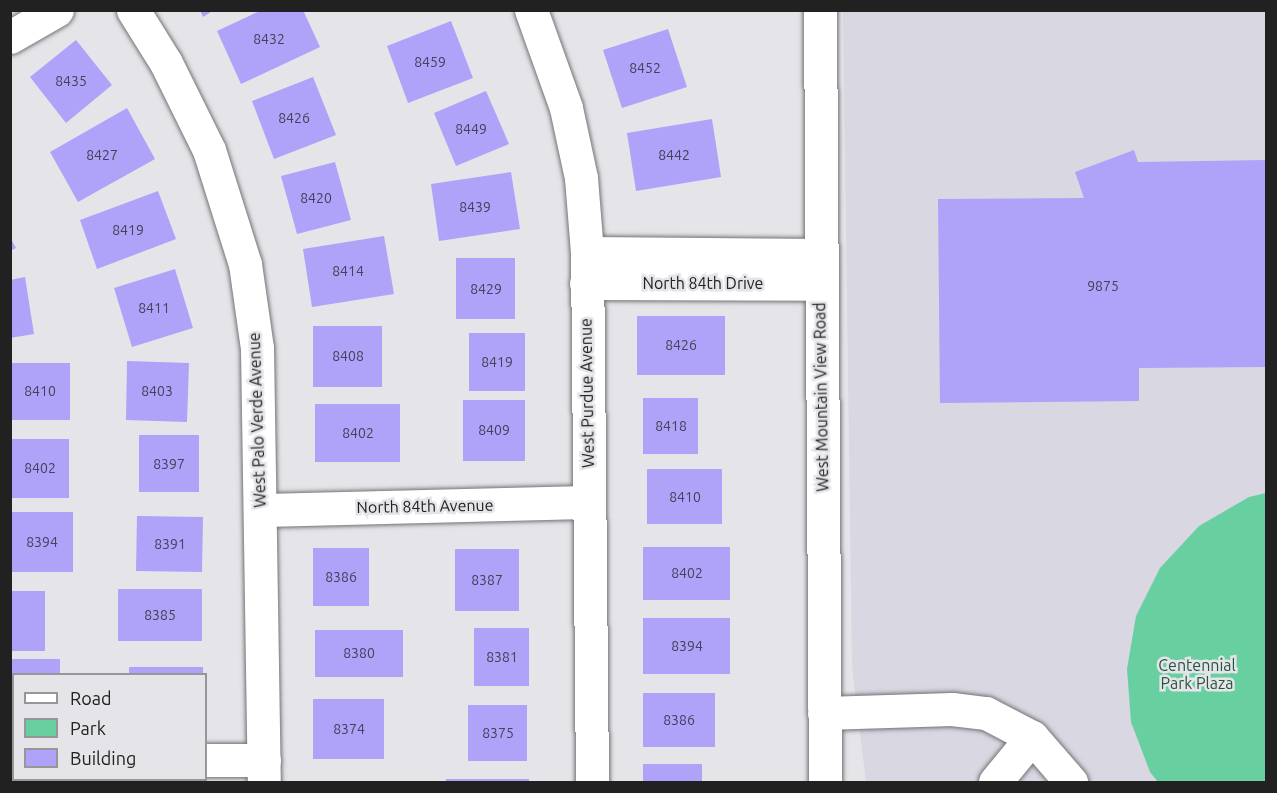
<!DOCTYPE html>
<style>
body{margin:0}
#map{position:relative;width:1277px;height:793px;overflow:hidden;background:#e5e5e9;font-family:Ubuntu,sans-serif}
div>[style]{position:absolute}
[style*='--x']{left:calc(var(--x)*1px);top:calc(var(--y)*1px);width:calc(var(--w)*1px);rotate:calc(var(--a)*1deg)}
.built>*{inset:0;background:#d8d7e2}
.green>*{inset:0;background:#68cfa1}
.building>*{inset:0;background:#aea2f9}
.roads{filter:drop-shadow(0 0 2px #747377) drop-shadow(0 0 2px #747377)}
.minor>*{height:33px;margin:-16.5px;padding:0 16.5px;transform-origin:16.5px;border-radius:16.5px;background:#fff}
span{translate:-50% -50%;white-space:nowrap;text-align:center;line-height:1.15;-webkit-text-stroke:5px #e5e5e9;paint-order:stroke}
.number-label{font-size:14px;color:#444158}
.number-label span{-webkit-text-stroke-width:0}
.street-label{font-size:16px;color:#212122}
.park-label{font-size:16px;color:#27543f}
.frame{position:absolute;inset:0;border:12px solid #212122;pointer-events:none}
.legend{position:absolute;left:12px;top:673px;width:195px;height:108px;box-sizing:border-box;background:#e5e5e9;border:2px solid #979799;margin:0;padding:8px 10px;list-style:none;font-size:18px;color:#212122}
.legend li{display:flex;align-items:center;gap:12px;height:30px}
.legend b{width:30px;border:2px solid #979799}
</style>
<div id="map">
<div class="built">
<div style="clip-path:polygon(843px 11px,1266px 11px,1266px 782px,866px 782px,852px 667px)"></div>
</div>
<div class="green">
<div style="clip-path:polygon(1266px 493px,1266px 782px,1158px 782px,1150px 772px,1131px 722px,1127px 669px,1136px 616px,1160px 568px,1199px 526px,1249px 497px)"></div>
</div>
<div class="building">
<div style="clip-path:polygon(200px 10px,214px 10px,203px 17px)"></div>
<div style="clip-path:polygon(262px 10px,303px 10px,320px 47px,241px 84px,217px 31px)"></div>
<div style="clip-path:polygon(451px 21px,473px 78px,408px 103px,387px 46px)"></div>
<div style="clip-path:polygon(668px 29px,687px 87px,622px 108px,603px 50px)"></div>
<div style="clip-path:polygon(76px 40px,112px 85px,66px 123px,30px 77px)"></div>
<div style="clip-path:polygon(313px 77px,336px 135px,274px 159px,252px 101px)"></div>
<div style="clip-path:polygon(486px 91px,509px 144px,456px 166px,434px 113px)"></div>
<div style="clip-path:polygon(127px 108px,155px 159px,78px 202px,50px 152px)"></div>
<div style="clip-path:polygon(712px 119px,721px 177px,636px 191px,627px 133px)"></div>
<div style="clip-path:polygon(1134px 150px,1138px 162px,1266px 160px,1266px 367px,1139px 368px,1139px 401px,940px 403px,938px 199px,1084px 198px,1075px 172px)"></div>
<div style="clip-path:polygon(335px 162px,351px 220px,297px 234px,281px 176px)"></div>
<div style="clip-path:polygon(511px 172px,520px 229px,439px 241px,431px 184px)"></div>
<div style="clip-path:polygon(158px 191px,176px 239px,97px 269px,80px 220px)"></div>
<div style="clip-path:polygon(384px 236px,394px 294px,312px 307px,303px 249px)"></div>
<div style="clip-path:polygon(10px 237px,16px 248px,10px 251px)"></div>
<div style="clip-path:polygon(456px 258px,515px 258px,515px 319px,456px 319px)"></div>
<div style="clip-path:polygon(175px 269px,193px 328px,132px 347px,114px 288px)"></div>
<div style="clip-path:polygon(25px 277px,34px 334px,10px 338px,10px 280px)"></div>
<div style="clip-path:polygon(637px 316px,725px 316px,725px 375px,637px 375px)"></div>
<div style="clip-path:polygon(313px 326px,382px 326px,382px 387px,313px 387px)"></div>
<div style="clip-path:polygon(469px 333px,525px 333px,525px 391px,469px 391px)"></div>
<div style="clip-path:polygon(127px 361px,189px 363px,187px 422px,126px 420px)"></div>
<div style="clip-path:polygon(10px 363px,70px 363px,70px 420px,10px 420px)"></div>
<div style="clip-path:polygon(643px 398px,698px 398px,698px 454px,643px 454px)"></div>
<div style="clip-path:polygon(463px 400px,525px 400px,525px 461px,463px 461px)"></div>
<div style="clip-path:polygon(315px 404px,400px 404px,400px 462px,315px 462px)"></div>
<div style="clip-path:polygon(139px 435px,199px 435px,199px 492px,139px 492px)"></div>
<div style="clip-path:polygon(10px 439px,69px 439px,69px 498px,10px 498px)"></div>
<div style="clip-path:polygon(647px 469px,722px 469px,722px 524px,647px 524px)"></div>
<div style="clip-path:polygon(10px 512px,73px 512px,73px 572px,10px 572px)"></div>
<div style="clip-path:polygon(137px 516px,203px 517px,202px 572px,136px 571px)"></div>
<div style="clip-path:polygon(643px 547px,730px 547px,730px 600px,643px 600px)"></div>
<div style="clip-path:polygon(313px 548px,369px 548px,369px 606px,313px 606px)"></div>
<div style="clip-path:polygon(455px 549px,519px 549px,519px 611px,455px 611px)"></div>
<div style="clip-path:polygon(118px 589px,202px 589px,202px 641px,118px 641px)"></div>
<div style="clip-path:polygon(10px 591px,45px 591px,45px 651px,10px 651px)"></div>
<div style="clip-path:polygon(643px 618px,730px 618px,730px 674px,643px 674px)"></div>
<div style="clip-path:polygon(474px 628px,529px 628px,529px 686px,474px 686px)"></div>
<div style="clip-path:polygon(315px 630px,403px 630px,403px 677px,315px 677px)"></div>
<div style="clip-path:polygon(10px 659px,60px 659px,60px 674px,14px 674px,14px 719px,10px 719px)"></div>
<div style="clip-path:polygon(129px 667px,203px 667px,203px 674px,129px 674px)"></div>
<div style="clip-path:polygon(643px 693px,715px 693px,715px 747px,643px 747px)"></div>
<div style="clip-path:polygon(313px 699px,384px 699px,384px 759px,313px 759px)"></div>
<div style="clip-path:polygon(468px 705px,527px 705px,527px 761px,468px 761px)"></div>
<div style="clip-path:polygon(643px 764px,702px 764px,702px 782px,643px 782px)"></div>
<div style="clip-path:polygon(446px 779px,529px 779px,529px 782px,446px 782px)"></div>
</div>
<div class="roads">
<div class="minor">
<div style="--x:133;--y:10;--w:62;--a:58.1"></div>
<div style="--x:166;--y:63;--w:97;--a:63.7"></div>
<div style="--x:209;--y:150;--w:120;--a:72.5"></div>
<div style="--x:245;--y:264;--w:85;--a:81.9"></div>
<div style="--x:257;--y:348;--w:434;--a:89.1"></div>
<div style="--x:531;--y:10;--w:104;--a:70.3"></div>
<div style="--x:566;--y:108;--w:72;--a:77.9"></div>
<div style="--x:581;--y:178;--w:75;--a:85.4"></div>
<div style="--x:587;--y:253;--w:529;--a:89.46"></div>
<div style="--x:820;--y:10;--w:772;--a:89.63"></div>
<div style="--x:10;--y:37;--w:54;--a:-29.9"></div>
<div style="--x:587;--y:253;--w:233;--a:0.5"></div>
<div style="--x:586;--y:283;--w:234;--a:0.2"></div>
<div style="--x:260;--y:510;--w:329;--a:-1.4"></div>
<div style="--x:824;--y:713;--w:128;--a:-1.8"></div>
<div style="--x:952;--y:709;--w:34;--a:7"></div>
<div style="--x:986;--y:713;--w:52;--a:27.6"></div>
<div style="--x:1032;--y:737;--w:60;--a:49.1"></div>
<div style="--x:10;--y:760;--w:4;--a:0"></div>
<div style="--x:206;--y:760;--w:58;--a:0"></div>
<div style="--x:995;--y:782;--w:58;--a:-50.6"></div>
</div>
</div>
<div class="number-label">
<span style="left:269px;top:39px">8432</span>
<span style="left:430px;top:62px">8459</span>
<span style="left:645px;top:68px">8452</span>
<span style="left:71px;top:81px">8435</span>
<span style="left:294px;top:118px">8426</span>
<span style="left:471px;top:129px">8449</span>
<span style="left:102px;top:155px">8427</span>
<span style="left:674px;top:155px">8442</span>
<span style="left:316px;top:198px">8420</span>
<span style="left:475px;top:207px">8439</span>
<span style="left:128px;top:230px">8419</span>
<span style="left:348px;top:271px">8414</span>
<span style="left:1103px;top:286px">9875</span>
<span style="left:486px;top:289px">8429</span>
<span style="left:154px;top:308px">8411</span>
<span style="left:681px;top:345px">8426</span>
<span style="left:348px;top:356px">8408</span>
<span style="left:497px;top:362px">8419</span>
<span style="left:40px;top:391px">8410</span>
<span style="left:157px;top:391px">8403</span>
<span style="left:671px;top:426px">8418</span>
<span style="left:494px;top:430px">8409</span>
<span style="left:358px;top:433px">8402</span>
<span style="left:169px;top:464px">8397</span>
<span style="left:40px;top:468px">8402</span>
<span style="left:685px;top:497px">8410</span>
<span style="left:42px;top:542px">8394</span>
<span style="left:170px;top:544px">8391</span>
<span style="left:687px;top:573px">8402</span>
<span style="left:341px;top:577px">8386</span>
<span style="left:487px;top:580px">8387</span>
<span style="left:160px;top:615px">8385</span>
<span style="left:687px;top:646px">8394</span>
<span style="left:359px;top:653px">8380</span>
<span style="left:502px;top:657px">8381</span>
<span style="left:679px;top:720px">8386</span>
<span style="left:349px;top:729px">8374</span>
<span style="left:498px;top:733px">8375</span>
</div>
<div class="street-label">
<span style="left:703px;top:283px">North 84th Drive</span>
<span style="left:587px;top:393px;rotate:-91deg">West Purdue Avenue</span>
<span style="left:821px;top:397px;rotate:-91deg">West Mountain View Road</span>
<span style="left:257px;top:420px;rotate:-92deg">West Palo Verde Avenue</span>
<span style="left:425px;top:506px;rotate:-1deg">North 84th Avenue</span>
</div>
<div class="park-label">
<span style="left:1197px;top:674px">Centennial<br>Park Plaza</span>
</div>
<div class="frame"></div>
<ul class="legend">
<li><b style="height:8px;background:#fff"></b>Road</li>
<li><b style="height:16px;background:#68cfa1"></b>Park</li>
<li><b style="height:16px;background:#aea2f9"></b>Building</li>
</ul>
</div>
